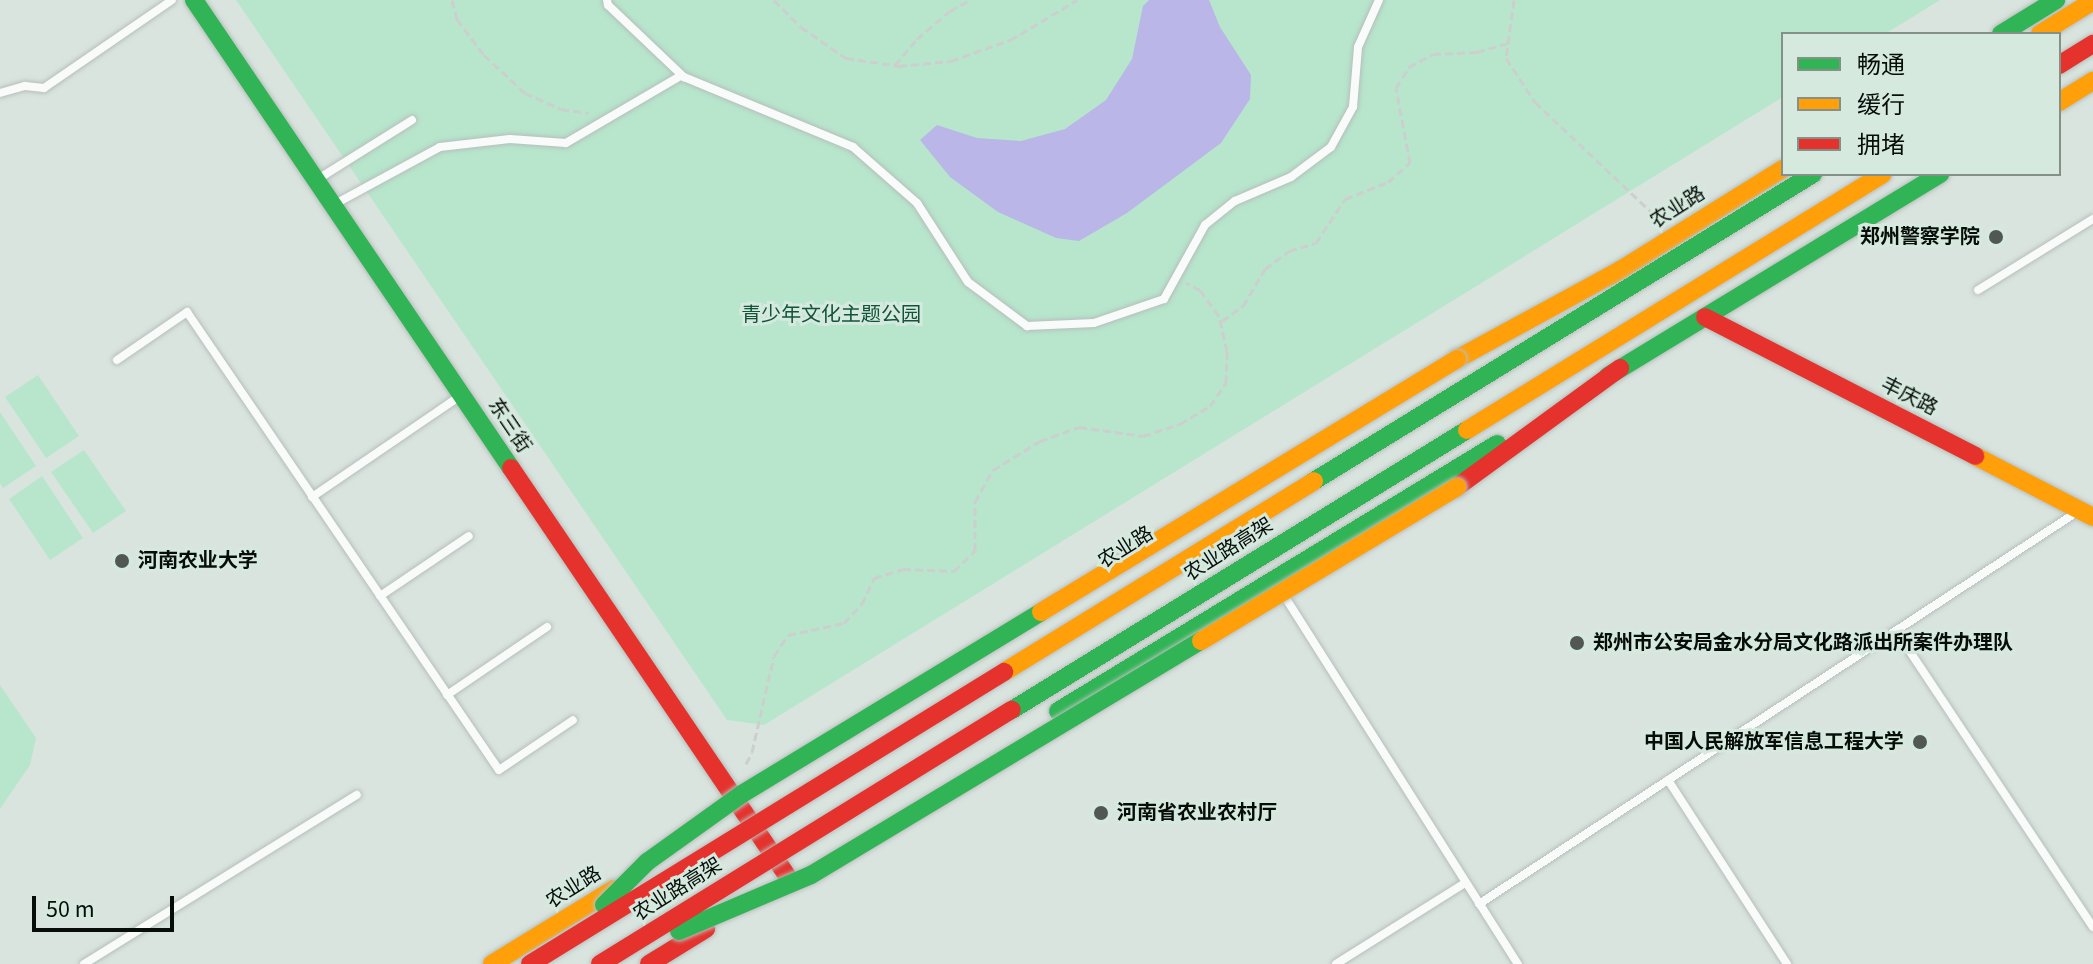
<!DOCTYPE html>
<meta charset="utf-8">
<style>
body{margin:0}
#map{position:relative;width:2093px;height:964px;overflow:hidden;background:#dae4df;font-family:"Source Sans 3","Noto Sans SC",sans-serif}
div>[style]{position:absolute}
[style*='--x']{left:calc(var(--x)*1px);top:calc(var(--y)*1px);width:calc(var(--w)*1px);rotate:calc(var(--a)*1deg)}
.green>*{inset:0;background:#b7e6cd}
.water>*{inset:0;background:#bab6e7}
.path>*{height:3px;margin-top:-1.5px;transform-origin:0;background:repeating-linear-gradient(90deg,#cccfcd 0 8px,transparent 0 12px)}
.roads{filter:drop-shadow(0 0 2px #b6bfba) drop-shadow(0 0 2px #b6bfba)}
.lane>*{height:8px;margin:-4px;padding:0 4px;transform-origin:4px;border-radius:4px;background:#f9fbfa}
.fast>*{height:18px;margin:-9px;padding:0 9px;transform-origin:9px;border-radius:9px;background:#30b455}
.slow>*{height:18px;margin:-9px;padding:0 9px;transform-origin:9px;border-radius:9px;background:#ff9f0a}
.jam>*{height:18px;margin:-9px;padding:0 9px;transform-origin:9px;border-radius:9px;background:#e5322d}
.bridges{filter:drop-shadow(0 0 2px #bbc0be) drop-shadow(0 0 2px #bbc0be)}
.fast-bridge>*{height:18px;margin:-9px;padding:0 9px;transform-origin:9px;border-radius:9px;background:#30b455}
.slow-bridge>*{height:18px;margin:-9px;padding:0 9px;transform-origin:9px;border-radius:9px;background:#ff9f0a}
.jam-bridge>*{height:18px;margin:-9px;padding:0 9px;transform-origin:9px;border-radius:9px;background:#e5322d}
.dots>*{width:22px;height:22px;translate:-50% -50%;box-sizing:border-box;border:4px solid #d5e9de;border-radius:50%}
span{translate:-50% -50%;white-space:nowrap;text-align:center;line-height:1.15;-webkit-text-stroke:6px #d5e9de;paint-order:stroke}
.street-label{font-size:20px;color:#070d09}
.poi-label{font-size:20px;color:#070d09;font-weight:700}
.right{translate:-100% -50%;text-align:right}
.left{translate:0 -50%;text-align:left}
.park-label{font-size:20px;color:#115439}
.legend{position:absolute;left:1781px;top:32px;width:280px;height:144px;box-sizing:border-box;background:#d5e9de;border:2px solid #839189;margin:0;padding:10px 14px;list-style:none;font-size:24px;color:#070d09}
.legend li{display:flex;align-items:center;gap:16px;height:40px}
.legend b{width:40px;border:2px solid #839189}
.scale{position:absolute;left:32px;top:896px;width:142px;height:36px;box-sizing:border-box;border:4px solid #070d09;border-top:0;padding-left:10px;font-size:24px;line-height:28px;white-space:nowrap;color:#070d09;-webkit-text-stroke:6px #d5e9de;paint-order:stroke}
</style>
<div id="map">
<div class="green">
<div style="clip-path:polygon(236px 0,1940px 0,1885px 34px,1783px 34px,1783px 97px,764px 725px,727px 720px)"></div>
<div style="clip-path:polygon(38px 375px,79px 436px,46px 458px,5px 397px)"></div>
<div style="clip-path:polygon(0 412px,36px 466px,3px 488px,0 483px)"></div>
<div style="clip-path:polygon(84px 450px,126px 511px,93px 533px,51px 472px)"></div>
<div style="clip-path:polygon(42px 476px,83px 538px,50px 560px,9px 499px)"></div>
<div style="clip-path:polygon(0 685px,36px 738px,30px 765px,0 809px)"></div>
</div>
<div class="water">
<div style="clip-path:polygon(1149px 0,1209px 0,1220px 27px,1251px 75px,1250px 99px,1221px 143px,1127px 213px,1079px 241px,1056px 238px,998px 212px,950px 177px,920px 140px,937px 125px,977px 138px,1021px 141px,1065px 129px,1106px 100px,1132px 59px,1143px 6px)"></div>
</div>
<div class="path">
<div style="--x:452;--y:0;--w:20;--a:75"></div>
<div style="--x:457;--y:19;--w:45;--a:53.1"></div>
<div style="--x:484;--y:55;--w:56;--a:42.8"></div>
<div style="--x:525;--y:93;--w:39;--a:24"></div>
<div style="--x:561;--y:109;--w:28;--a:8"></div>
<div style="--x:774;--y:0;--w:38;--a:45"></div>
<div style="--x:801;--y:27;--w:55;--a:34.6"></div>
<div style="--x:846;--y:58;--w:54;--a:8.6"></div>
<div style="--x:899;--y:66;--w:52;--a:-5.5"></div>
<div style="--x:951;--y:61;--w:63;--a:-19.6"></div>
<div style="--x:1010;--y:40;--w:78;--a:-30.8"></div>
<div style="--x:1514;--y:0;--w:59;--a:97.9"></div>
<div style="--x:1506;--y:58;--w:53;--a:56.6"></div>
<div style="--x:1535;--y:102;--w:173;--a:43.4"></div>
<div style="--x:895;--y:65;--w:34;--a:-50"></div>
<div style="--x:917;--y:39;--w:43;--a:-40.3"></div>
<div style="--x:950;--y:11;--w:23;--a:-29"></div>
<div style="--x:1222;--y:321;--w:26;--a:-36"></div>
<div style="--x:1243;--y:306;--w:43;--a:-59.3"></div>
<div style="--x:1265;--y:269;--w:30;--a:-37"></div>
<div style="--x:1289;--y:251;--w:28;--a:-17"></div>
<div style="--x:1316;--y:243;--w:53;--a:-56.6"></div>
<div style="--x:1345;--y:199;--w:46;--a:-21.6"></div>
<div style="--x:1388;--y:182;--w:29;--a:-41"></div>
<div style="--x:1410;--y:163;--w:76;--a:-100.6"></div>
<div style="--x:1396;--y:88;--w:25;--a:-58"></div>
<div style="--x:1409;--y:67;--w:27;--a:-28"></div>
<div style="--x:1433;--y:54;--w:44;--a:-2.6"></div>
<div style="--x:1477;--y:52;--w:32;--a:-16"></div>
<div style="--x:746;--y:764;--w:13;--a:-63"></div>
<div style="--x:752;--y:752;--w:98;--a:-77.1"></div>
<div style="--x:774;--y:656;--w:25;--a:-56"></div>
<div style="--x:788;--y:635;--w:57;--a:-12.1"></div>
<div style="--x:844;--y:623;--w:26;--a:-47"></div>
<div style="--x:862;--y:604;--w:29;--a:-65"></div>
<div style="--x:874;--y:578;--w:30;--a:-17"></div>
<div style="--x:903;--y:569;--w:51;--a:2.2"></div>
<div style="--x:954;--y:571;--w:29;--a:-44"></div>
<div style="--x:975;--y:551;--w:49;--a:-90"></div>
<div style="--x:975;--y:502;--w:37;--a:-61"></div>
<div style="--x:993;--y:470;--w:55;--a:-31.7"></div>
<div style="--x:1040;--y:441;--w:41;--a:-19.7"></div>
<div style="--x:1079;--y:427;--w:65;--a:8"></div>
<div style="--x:1143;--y:436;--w:39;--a:-18"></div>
<div style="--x:1180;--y:424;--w:35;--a:-31"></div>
<div style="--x:1210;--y:406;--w:28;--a:-55"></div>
<div style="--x:1226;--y:383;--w:32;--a:-88"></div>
<div style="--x:1227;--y:351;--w:36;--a:-103"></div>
<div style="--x:1219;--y:316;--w:32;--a:-126"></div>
<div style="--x:1200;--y:290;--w:16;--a:-153"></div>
</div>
<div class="roads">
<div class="lane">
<div style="--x:607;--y:0;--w:5;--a:79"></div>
<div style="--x:608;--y:5;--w:105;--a:43.5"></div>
<div style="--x:684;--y:77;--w:183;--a:22.5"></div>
<div style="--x:853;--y:147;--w:85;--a:41.2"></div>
<div style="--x:917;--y:203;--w:94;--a:57.2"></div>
<div style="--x:968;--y:282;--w:74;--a:36.7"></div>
<div style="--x:1027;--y:326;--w:67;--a:-2.6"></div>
<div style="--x:1094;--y:323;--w:74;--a:-18.9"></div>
<div style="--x:1164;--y:299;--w:85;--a:-61"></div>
<div style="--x:1205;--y:225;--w:38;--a:-39"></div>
<div style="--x:1235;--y:201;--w:61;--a:-23.2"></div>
<div style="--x:1291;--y:177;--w:50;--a:-36.9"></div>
<div style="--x:1331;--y:147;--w:46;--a:-61.2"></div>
<div style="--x:1353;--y:107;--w:60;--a:-85.2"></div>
<div style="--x:1358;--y:47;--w:51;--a:-65.9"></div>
<div style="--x:0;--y:93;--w:26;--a:-16"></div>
<div style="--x:25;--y:86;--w:19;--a:6"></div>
<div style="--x:44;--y:88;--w:155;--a:-34.5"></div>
<div style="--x:318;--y:179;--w:111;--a:-32.1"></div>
<div style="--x:335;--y:204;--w:119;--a:-28.5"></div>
<div style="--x:440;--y:147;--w:70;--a:-6.5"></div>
<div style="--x:510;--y:139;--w:56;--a:4.1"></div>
<div style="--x:566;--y:143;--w:132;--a:-30.4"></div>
<div style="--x:1978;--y:290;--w:135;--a:-31.7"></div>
<div style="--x:117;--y:360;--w:85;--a:-34.4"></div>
<div style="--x:187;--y:312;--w:554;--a:55.74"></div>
<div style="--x:499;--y:770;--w:89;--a:-34"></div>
<div style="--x:312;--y:497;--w:179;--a:-34.3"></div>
<div style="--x:380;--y:596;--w:107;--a:-34"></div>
<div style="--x:1285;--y:597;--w:435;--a:57.6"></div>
<div style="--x:1897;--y:632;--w:354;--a:56.4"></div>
<div style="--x:447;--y:695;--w:121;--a:-34.2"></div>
<div style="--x:1668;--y:780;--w:219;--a:57.1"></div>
<div style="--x:1479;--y:904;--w:715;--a:-33.25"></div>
<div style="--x:84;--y:964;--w:321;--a:-31.8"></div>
<div style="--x:1336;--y:964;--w:152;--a:-32.1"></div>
</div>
<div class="fast">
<div style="--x:194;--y:0;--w:565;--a:55.89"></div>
<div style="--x:2001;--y:34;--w:65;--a:-31.7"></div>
<div style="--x:1608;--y:376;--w:389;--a:-31.3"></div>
<div style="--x:1058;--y:711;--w:514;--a:-31.31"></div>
</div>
<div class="slow">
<div style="--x:2040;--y:34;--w:62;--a:-31.9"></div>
<div style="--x:2059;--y:102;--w:40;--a:-32"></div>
<div style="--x:1611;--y:276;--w:203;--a:-31.9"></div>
<div style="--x:1457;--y:359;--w:190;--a:-28.6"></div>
<div style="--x:1975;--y:456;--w:133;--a:27.3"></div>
<div style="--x:492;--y:964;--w:143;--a:-31.6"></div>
</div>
<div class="jam">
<div style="--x:2059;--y:65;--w:40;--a:-32"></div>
<div style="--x:1705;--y:317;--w:304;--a:27.2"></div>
<div style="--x:511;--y:468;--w:494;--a:55.9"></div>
<div style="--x:1457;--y:487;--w:202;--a:-36.1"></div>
<div style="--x:649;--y:964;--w:67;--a:-31.6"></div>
</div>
</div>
<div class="bridges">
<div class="fast-bridge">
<div style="--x:1314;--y:481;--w:586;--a:-31.6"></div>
<div style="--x:1012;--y:710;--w:534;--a:-31.61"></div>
<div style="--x:604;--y:905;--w:61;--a:-45"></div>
<div style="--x:647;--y:862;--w:117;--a:-35.6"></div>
<div style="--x:742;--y:794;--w:350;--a:-31.3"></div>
<div style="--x:679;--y:931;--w:143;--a:-23"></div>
<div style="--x:811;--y:875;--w:455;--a:-31"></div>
</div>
<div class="slow-bridge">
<div style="--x:1467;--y:430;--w:488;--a:-31.6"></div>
<div style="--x:1041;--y:612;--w:487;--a:-31.3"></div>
<div style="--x:1201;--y:641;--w:299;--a:-31"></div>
<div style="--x:1004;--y:672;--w:364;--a:-31.6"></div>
</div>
<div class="jam-bridge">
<div style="--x:530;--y:964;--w:557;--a:-31.63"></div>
<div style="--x:600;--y:964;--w:484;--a:-31.7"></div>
</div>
</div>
<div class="dots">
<div style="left:1996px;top:237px;background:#515854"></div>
<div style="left:122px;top:561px;background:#515854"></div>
<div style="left:1577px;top:643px;background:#515854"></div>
<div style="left:1920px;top:742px;background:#515854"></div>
<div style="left:1101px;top:813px;background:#515854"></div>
</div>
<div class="street-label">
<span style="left:1678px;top:208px;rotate:-32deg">农业路</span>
<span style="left:1909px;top:397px;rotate:27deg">丰庆路</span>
<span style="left:509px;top:426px;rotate:56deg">东三街</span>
<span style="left:1126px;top:548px;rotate:-32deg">农业路</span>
<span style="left:1229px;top:550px;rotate:-32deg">农业路高架</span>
<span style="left:574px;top:888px;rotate:-32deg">农业路</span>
<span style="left:678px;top:890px;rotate:-32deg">农业路高架</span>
</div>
<div class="poi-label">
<span class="right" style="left:1980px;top:237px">郑州警察学院</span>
<span class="left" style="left:138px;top:561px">河南农业大学</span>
<span class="left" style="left:1593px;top:643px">郑州市公安局金水分局文化路派出所案件办理队</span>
<span class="right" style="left:1904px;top:742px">中国人民解放军信息工程大学</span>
<span class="left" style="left:1117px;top:813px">河南省农业农村厅</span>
</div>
<div class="park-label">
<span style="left:831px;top:315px">青少年文化主题公园</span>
</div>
<ul class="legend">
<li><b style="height:10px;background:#30b455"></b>畅通</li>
<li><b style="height:10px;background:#ff9f0a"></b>缓行</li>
<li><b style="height:10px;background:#e5322d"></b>拥堵</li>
</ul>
<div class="scale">50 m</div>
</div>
